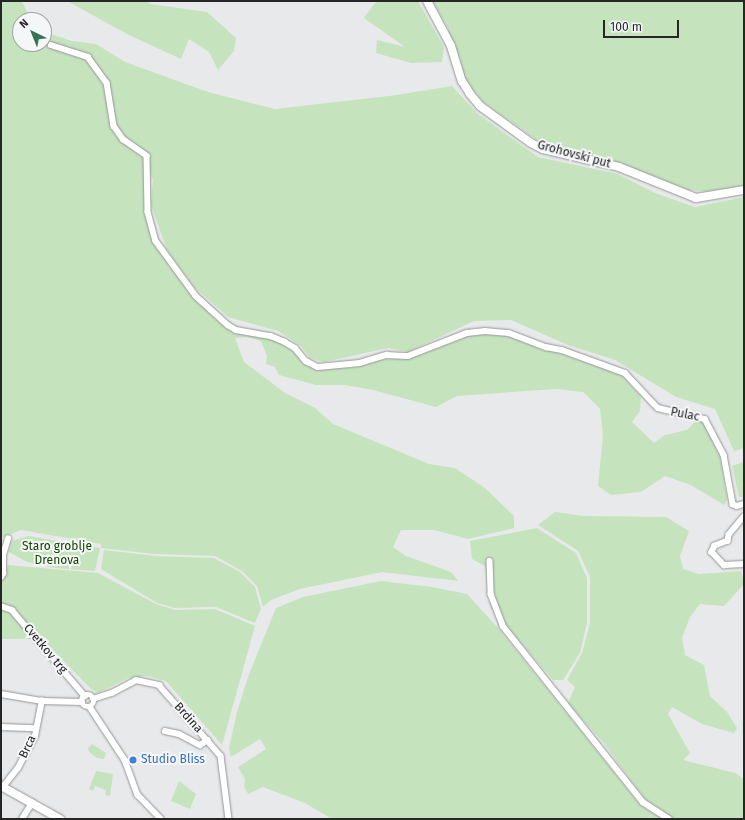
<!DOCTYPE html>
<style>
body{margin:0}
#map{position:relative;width:745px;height:820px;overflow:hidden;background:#e8e9ea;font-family:"Fira Sans",sans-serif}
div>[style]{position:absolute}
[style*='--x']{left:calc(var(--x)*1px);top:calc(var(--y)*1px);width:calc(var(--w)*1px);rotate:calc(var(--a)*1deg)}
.green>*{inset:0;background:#c5e4be}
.roads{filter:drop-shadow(0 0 1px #959697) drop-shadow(0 0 1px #959697)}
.minor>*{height:5.5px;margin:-2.75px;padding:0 2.75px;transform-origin:2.75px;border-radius:2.75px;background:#fff}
.minor>.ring{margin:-2.75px;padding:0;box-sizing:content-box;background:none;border:5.5px solid #fff;border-radius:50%}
.secondary>*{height:8px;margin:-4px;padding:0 4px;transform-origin:4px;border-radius:4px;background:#fff}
.dots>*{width:11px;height:11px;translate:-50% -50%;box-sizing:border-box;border:2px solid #f5f6f7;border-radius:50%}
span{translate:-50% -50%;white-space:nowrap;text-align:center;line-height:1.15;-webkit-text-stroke:4px #f5f6f7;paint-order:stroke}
.street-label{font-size:12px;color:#262627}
.park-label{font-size:12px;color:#124701}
.shop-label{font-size:12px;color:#366cbe}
.left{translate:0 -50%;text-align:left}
.frame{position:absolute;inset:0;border:2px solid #262627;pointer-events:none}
.north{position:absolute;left:12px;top:12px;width:40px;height:40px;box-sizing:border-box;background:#f5f6f7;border:1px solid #a2a3a4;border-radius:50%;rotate:317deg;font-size:11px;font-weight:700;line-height:16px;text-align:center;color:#262627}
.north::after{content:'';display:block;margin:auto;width:14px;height:18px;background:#37715a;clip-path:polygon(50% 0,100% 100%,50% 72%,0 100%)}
.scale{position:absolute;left:603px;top:20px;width:76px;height:18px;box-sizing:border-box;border:2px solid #262627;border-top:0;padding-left:5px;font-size:12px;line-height:14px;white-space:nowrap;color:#262627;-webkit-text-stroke:3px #f5f6f7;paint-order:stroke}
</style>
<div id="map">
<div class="green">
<div style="clip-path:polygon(1px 1px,21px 1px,24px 5px,30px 20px,20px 20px,20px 44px,44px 44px,44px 32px,72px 41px,96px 44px,125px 62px,208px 92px,275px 109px,397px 95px,452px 86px,478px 114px,538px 157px,618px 174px,655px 193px,695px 207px,744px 197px,744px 448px,734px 451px,715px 409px,676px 397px,615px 360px,568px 345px,511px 320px,474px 321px,408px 352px,388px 348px,324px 362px,310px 358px,301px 346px,278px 331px,228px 317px,194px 287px,167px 250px,151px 205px,153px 179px,147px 170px,148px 222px,157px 249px,187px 290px,221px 323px,239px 333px,271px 338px,294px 351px,306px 365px,318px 370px,356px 367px,386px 359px,408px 359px,468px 336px,485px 333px,502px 334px,620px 374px,641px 397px,640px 411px,632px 422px,654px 443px,665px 435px,687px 430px,698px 419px,704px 423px,720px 456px,727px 500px,724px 505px,691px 485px,665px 476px,641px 492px,611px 495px,598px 486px,603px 435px,600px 409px,583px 392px,555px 389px,457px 396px,436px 407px,373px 390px,345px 385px,316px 385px,279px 375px,275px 367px,266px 364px,267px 356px,261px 341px,247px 337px,235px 338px,244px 362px,285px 393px,315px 408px,333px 424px,429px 464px,455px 468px,485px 488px,514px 516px,514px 528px,468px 539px,434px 530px,401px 530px,393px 547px,406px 556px,451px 572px,458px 581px,382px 572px,300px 589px,271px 600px,263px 607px,257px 586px,242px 571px,215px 556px,154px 554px,101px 548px,101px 544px,21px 530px,1px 538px)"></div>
<div style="clip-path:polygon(67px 1px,147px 1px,150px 4px,207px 12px,236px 38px,234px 51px,218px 70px,209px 52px,189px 39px,181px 59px,129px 35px)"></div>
<div style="clip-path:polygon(381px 1px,418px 1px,444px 47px,442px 62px,411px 63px,376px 53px,377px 40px,405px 47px,364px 18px,375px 3px)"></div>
<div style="clip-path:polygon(432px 1px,744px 1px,744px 185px,716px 192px,685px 190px,620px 163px,544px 145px,483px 102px,472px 89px,463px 76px,447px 26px)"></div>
<div style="clip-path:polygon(744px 462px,744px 497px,739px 497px,732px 466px)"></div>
<div style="clip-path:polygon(555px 512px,584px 516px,666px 517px,689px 531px,680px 556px,683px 569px,699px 574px,741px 571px,744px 584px,724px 606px,700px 604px,690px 617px,682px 638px,685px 655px,704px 665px,710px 696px,727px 712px,737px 728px,734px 733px,702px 724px,672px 707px,668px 714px,690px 753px,683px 760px,735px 773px,744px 779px,744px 819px,672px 819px,645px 799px,602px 741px,568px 703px,575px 687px,567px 680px,582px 653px,590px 623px,590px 577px,578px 551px,538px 525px)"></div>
<div style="clip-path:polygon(537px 528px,576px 553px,587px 578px,587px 623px,580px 653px,563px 680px,553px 680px,491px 608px,485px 566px,472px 559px,470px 541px)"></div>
<div style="clip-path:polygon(28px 536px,100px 548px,95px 571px,55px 568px,27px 562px,9px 552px,12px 541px)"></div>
<div style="clip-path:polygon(104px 550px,155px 556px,214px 558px,240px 572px,255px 587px,261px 609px,255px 623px,216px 607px,175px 608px,157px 603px,101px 569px)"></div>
<div style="clip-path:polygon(8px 565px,98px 573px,156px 604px,175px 610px,215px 609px,255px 626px,222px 745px,166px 681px,147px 676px,128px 678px,98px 693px,90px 688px,13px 609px,1px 605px,1px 581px)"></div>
<div style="clip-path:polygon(381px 581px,432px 587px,467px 594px,499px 629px,641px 806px,663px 819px,332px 819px,305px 803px,263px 787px,248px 794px,244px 786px,245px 779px,238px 767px,266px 749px,260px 739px,231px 757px,229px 748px,237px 712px,249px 674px,276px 608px,303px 597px)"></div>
<div style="clip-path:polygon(1px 608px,10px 611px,34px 639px,1px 639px)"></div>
<div style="clip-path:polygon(92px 744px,106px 753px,104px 759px,97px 758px,89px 752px,88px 748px)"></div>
<div style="clip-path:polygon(96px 771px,113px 774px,110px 796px,105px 795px,106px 790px,95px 786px,93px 791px,89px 789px)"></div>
<div style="clip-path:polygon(179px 781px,196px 794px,190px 809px,171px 801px)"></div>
</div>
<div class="roads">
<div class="minor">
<div style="--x:51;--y:45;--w:39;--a:18"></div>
<div style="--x:88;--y:57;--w:32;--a:54"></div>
<div style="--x:107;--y:83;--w:44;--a:80.8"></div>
<div style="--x:114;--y:126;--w:16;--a:55"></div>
<div style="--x:123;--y:139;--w:29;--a:35"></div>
<div style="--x:147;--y:156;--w:56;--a:89"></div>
<div style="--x:148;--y:212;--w:30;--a:75"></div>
<div style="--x:156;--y:241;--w:68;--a:54"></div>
<div style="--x:196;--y:296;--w:43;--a:42.2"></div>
<div style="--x:228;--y:325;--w:9;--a:32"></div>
<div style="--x:236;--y:330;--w:36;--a:10"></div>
<div style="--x:271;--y:336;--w:15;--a:23"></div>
<div style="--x:285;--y:342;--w:12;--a:31"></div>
<div style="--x:295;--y:348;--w:17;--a:50"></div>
<div style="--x:306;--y:361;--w:13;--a:27"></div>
<div style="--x:318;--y:367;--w:42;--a:-5.4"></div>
<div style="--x:360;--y:363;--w:28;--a:-17"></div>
<div style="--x:387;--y:355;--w:21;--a:3"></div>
<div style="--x:408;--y:356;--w:63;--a:-21.3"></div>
<div style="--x:467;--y:333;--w:18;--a:-6"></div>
<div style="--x:485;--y:331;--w:24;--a:5"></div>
<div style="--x:509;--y:333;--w:40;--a:21"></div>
<div style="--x:546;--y:347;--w:16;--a:11"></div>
<div style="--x:562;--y:350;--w:67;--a:20.1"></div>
<div style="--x:625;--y:373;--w:48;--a:46.7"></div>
<div style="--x:658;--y:408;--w:48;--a:13.2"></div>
<div style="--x:705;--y:419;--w:41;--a:62.2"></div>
<div style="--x:724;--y:455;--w:50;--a:79.6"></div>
<div style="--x:733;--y:504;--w:4;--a:27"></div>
<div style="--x:737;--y:506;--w:7;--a:-16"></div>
<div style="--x:744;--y:517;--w:23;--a:130"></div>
<div style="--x:729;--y:535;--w:6;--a:99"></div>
<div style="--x:728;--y:541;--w:14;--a:159"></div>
<div style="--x:715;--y:546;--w:7;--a:117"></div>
<div style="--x:712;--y:552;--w:18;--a:47"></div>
<div style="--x:724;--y:565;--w:20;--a:-3"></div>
<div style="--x:490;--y:561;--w:33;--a:88"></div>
<div style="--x:491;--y:594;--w:34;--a:69"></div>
<div style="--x:503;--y:626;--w:225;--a:51.5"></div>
<div style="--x:643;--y:802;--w:31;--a:33"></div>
<div style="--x:1;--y:577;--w:4;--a:-56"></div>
<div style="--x:3;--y:574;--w:19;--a:-90"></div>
<div style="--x:3;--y:555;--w:17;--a:-73"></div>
<div style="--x:1;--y:606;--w:12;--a:20"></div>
<div style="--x:12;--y:610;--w:113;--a:49.7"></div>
<div style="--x:1;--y:694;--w:42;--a:9.7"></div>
<div style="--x:42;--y:701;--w:40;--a:1.4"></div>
<div class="ring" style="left:82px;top:695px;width:6.5px;height:6.5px"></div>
<div style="--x:93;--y:699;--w:20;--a:-18"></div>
<div style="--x:112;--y:693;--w:27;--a:-28"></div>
<div style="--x:136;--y:680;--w:24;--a:12"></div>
<div style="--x:159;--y:685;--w:94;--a:48.9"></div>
<div style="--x:221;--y:756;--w:64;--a:82.8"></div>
<div style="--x:90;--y:707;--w:64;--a:56.6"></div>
<div style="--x:125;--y:760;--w:37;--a:70"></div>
<div style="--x:138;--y:795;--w:33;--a:46"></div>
<div style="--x:1;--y:727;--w:35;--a:2"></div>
<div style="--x:165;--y:731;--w:14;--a:12"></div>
<div style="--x:179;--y:734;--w:24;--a:28"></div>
<div style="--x:200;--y:745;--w:9;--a:-32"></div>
<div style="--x:3;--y:787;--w:24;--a:-52"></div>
<div style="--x:18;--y:768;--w:36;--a:-62"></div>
<div style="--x:35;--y:736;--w:36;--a:-79"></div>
<div style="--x:22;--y:819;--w:19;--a:-58"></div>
</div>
<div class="secondary">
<div style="--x:427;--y:1;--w:51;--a:61.9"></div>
<div style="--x:451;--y:46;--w:37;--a:73"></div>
<div style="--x:462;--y:81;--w:15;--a:58"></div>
<div style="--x:470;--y:94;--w:16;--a:50"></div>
<div style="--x:480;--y:106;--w:63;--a:36"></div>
<div style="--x:531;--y:143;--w:13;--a:27"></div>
<div style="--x:543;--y:149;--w:78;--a:13.3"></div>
<div style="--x:619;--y:167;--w:83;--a:21.9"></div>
<div style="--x:696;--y:198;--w:49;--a:-9.5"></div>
<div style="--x:1;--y:786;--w:68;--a:29.2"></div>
</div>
</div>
<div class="dots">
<div style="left:133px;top:760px;background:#3f7fe0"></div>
</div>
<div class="street-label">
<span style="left:574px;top:155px;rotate:15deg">Grohovski put</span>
<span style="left:685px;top:415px;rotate:11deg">Pulac</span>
<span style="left:45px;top:649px;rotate:50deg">Cvetkov trg</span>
<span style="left:188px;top:718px;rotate:48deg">Brdina</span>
<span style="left:28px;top:747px;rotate:-65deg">Brca</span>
</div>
<div class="park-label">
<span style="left:57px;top:554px">Staro groblje<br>Drenova</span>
</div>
<div class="shop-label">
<span class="left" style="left:141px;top:760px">Studio Bliss</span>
</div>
<div class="frame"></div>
<div class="north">N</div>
<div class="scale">100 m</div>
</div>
